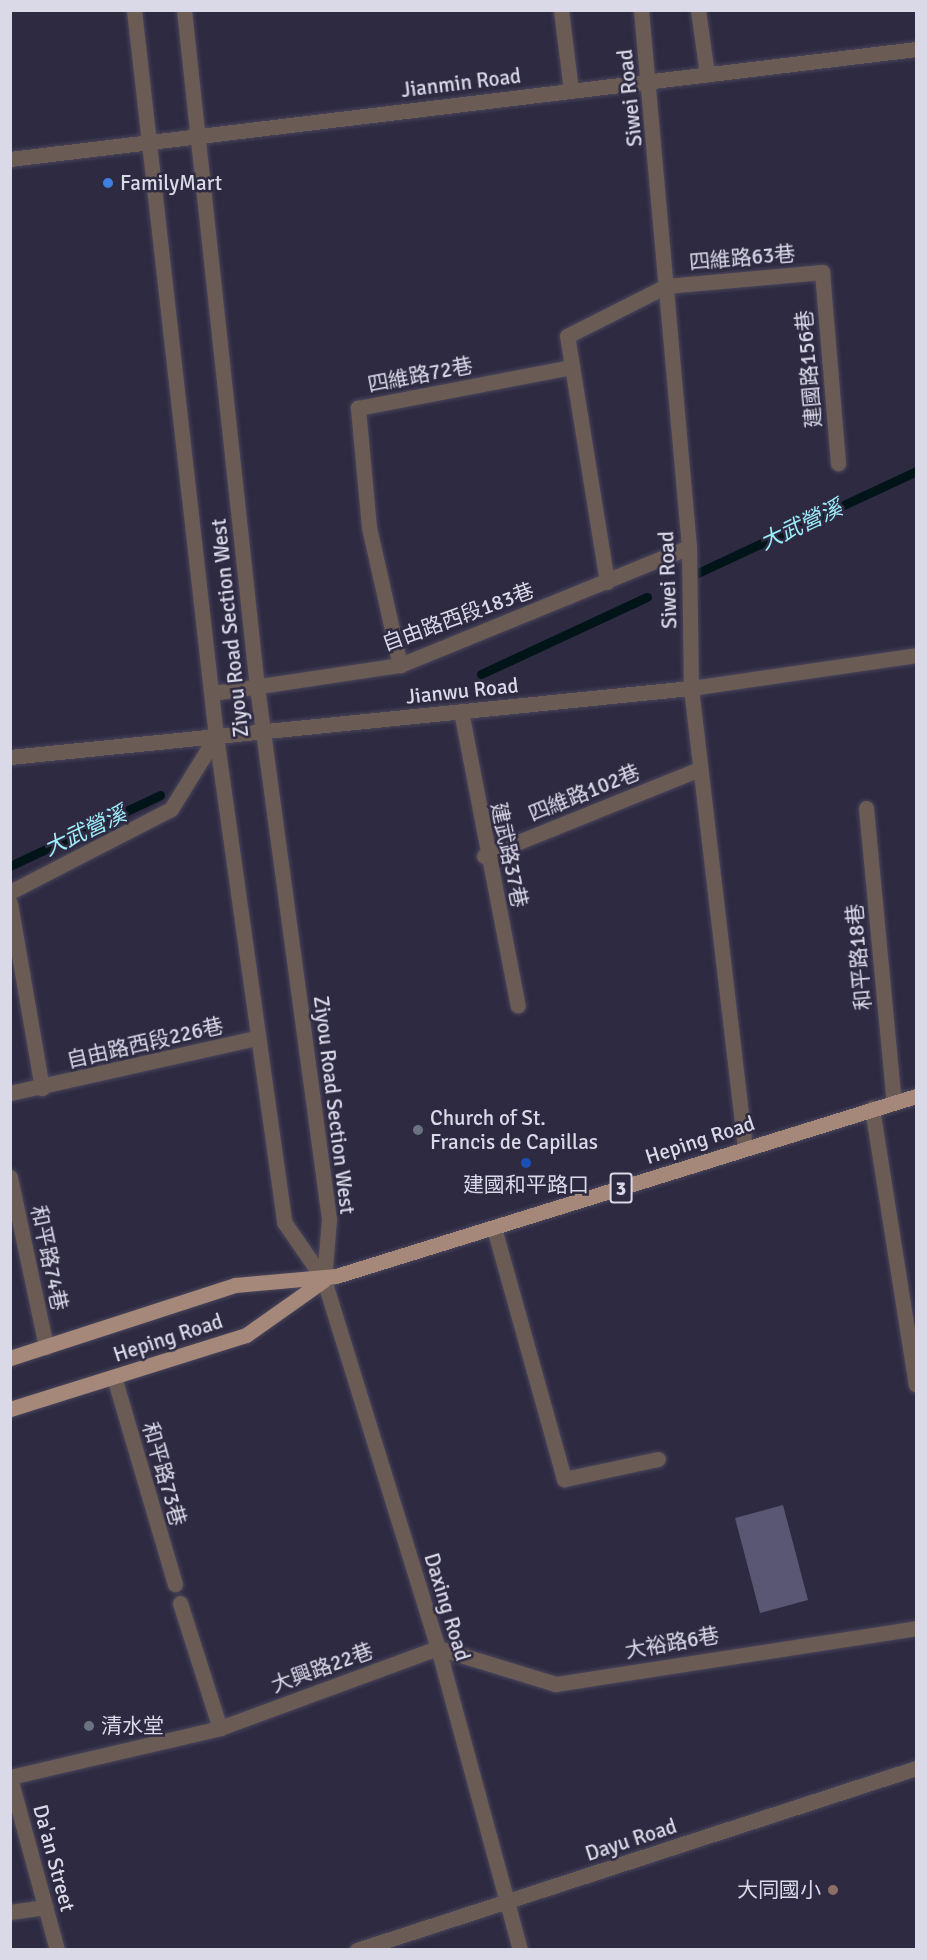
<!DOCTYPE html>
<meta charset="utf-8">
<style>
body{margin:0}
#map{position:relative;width:927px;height:1960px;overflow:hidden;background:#2d2a41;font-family:Signika,"Noto Sans TC",sans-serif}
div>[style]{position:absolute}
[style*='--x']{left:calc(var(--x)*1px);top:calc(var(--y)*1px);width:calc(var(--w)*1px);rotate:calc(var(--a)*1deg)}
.stream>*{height:9px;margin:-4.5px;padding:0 4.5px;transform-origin:4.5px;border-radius:4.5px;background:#011519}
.building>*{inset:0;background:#5a5775}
.roads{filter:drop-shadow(0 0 2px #49465c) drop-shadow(0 0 2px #49465c)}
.minor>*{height:15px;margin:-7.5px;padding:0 7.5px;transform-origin:7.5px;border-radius:7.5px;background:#6b5b55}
.major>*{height:15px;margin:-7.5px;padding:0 7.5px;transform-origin:7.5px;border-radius:7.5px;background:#a6887b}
.dots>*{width:16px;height:16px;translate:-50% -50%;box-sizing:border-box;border:3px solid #2d2a41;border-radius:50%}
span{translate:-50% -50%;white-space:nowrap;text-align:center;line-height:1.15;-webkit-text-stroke:5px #2d2a41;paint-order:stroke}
.shield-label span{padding:2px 4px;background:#2d2a41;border:2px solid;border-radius:4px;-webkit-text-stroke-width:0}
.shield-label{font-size:20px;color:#dad9e8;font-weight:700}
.street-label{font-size:21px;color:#dad9e8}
.poi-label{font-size:21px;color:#dad9e8}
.left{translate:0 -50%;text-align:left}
.right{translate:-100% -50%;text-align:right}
.water-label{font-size:22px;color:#9eedfa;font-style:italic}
.frame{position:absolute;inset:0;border:12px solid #dad9e8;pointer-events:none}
</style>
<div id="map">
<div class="stream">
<div style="--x:687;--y:578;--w:253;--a:-25"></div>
<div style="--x:481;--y:674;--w:183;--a:-24.9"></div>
<div style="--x:10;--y:866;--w:166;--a:-25.3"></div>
</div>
<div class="building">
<div style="clip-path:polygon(783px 1505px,808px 1600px,760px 1613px,735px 1518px)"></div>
</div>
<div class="roads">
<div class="minor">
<div style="--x:134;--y:10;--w:731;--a:83.56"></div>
<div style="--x:216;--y:736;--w:491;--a:82"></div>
<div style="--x:284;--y:1222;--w:70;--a:55.4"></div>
<div style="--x:324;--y:1280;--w:385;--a:72.8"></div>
<div style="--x:438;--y:1648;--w:313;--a:74.8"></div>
<div style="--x:184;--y:10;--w:681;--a:83.85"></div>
<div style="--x:257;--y:687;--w:537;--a:82.29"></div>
<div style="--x:329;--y:1219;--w:61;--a:94.7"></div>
<div style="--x:561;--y:10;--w:81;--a:82.9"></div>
<div style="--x:641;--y:10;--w:539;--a:84.89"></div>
<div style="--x:689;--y:547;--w:141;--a:89.2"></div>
<div style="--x:691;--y:688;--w:463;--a:83.3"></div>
<div style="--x:698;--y:10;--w:65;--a:82"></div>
<div style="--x:10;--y:159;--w:913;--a:-6.92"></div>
<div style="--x:607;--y:582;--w:249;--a:-99.2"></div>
<div style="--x:567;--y:336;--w:111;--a:-26.8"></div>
<div style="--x:666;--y:286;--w:157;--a:-5.1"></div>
<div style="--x:822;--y:272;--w:192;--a:85.2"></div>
<div style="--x:400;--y:665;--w:141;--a:-102.7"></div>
<div style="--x:369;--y:527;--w:120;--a:-95.3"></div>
<div style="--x:358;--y:408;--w:217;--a:-10.9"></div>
<div style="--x:213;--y:693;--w:189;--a:-8.5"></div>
<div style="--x:400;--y:665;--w:312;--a:-22.2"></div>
<div style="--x:461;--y:711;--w:300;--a:79.1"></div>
<div style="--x:10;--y:757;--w:684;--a:-5.79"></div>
<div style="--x:691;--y:688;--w:227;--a:-8.3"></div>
<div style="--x:866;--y:808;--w:295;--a:84.6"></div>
<div style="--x:484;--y:856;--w:232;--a:-22"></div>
<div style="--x:10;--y:892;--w:181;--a:-27.3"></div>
<div style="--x:171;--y:809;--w:86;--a:-58.3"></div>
<div style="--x:10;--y:903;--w:188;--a:80.2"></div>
<div style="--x:10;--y:1093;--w:253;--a:-12.6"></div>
<div style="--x:872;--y:1108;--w:280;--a:81"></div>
<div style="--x:10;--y:1177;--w:174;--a:78"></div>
<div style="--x:494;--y:1228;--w:261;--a:74.4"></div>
<div style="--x:564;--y:1479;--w:96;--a:-12"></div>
<div style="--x:114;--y:1377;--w:216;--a:73.6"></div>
<div style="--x:180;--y:1603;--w:131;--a:72.3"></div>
<div style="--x:10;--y:1777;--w:216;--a:-13.1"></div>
<div style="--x:220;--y:1728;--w:232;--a:-20.2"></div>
<div style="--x:438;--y:1648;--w:123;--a:17"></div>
<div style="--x:556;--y:1684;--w:364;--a:-8.8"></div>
<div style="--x:10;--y:1778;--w:178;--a:74.7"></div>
<div style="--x:10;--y:1912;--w:36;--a:-8"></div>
<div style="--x:357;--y:1950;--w:588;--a:-18.03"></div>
</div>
<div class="major">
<div style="--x:10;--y:1358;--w:237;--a:-18"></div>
<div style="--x:235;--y:1285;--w:101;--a:-5.1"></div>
<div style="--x:336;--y:1276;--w:607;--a:-17.24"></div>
<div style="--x:10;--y:1409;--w:247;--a:-17.4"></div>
<div style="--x:246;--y:1335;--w:95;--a:-35.2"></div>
</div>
</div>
<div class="dots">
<div style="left:108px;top:183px;background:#3f7fe0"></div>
<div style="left:418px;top:1130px;background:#6b7280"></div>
<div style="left:526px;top:1163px;background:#1a4fb4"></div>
<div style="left:89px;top:1726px;background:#6b7280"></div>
<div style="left:833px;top:1890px;background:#8d6e63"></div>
</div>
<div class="shield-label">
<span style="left:621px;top:1188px">3</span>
</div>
<div class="street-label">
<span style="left:461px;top:83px;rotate:-7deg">Jianmin Road</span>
<span style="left:630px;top:98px;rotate:-96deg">Siwei Road</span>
<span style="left:742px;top:258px;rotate:-5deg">四維路63巷</span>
<span style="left:809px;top:369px;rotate:-95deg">建國路156巷</span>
<span style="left:420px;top:375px;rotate:-11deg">四維路72巷</span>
<span style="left:668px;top:580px;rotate:-92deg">Siwei Road</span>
<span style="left:458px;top:617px;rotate:-20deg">自由路西段183巷</span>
<span style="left:230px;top:628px;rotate:-96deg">Ziyou Road Section West</span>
<span style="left:462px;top:691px;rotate:-6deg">Jianwu Road</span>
<span style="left:584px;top:793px;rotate:-22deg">四維路102巷</span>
<span style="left:509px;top:855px;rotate:78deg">建武路37巷</span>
<span style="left:859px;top:957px;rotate:-95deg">和平路18巷</span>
<span style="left:145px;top:1043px;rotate:-13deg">自由路西段226巷</span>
<span style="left:334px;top:1105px;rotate:83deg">Ziyou Road Section West</span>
<span style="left:700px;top:1140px;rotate:-18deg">Heping Road</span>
<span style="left:49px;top:1258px;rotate:78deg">和平路74巷</span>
<span style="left:168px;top:1338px;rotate:-18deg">Heping Road</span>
<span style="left:164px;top:1474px;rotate:74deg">和平路73巷</span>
<span style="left:447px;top:1607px;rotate:73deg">Daxing Road</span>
<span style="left:672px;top:1643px;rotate:-10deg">大裕路6巷</span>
<span style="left:322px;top:1668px;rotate:-20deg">大興路22巷</span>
<span style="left:631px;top:1840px;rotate:-18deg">Dayu Road</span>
<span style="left:54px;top:1858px;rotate:75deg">Da'an Street</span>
</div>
<div class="poi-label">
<span class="left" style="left:120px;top:183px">FamilyMart</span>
<span class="left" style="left:430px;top:1130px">Church of St.<br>Francis de Capillas</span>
<span style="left:526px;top:1185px">建國和平路口</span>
<span class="left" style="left:101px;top:1726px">清水堂</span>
<span class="right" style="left:821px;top:1890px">大同國小</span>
</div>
<div class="water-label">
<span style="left:801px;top:525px;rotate:-25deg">大武營溪</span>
<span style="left:85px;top:831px;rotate:-25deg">大武營溪</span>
</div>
<div class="frame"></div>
</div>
